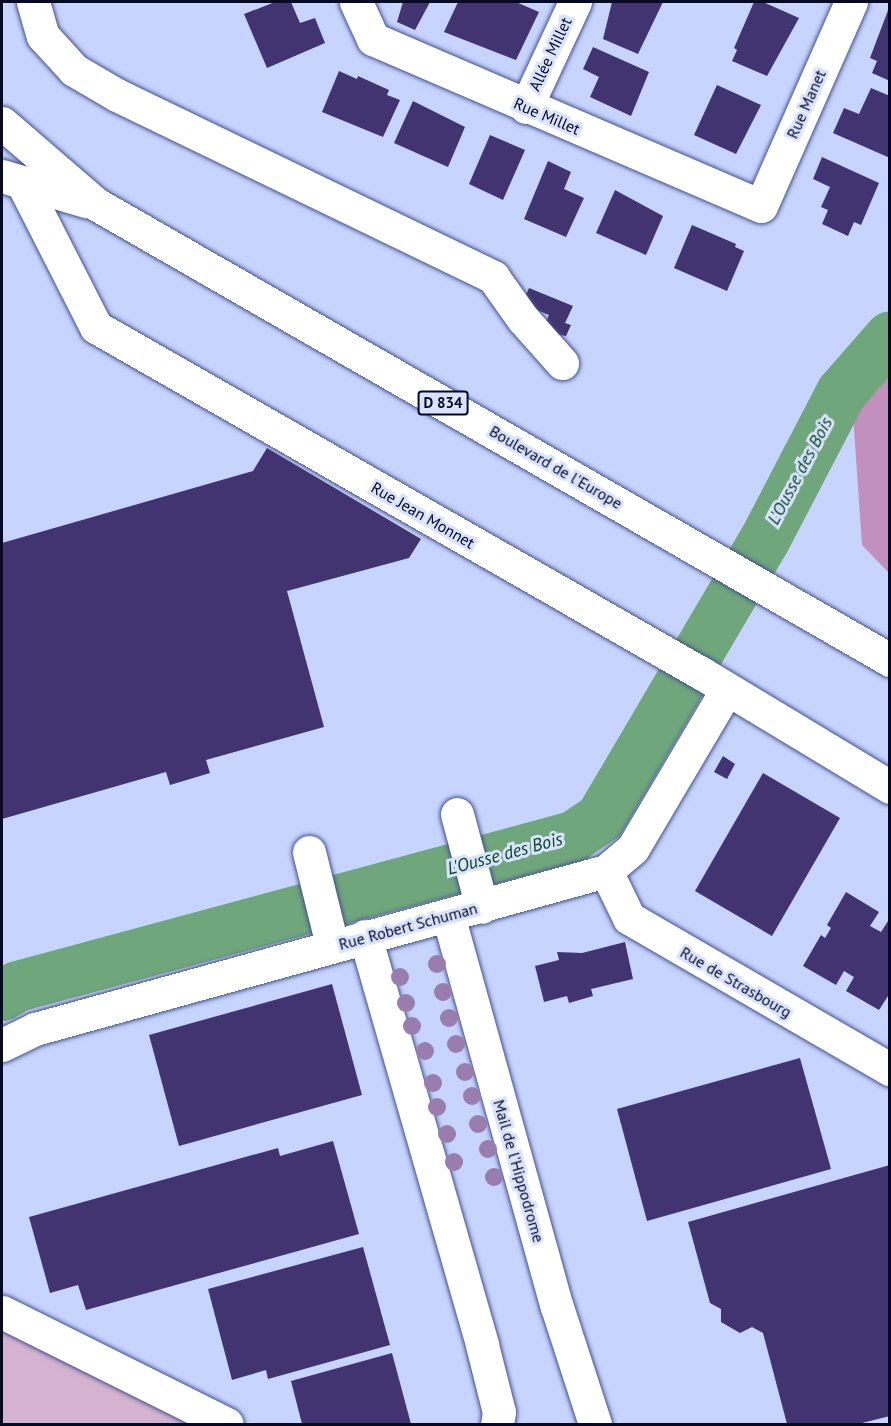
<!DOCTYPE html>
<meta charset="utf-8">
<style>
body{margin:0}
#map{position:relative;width:891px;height:1426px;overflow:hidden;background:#c7d4fe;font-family:"PT Sans",sans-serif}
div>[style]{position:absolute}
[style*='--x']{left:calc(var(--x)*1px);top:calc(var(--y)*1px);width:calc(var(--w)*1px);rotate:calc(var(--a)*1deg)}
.green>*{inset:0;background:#d5b2d0}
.forest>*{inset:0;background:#c290bc}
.river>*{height:51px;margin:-25.5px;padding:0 25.5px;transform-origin:25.5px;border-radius:25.5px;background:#70a67c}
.building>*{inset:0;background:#413470}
.roads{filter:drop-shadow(0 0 2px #42528e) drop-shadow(0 0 2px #42528e)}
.minor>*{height:33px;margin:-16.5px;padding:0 16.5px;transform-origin:16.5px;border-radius:16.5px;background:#fff}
.major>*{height:33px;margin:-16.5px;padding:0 16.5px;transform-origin:16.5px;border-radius:16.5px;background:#fff}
.trees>*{width:18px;height:18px;margin:-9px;border-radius:50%;background:#987dae}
span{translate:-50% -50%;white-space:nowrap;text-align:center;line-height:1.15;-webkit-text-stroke:6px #d9e2fe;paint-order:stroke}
.shield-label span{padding:2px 4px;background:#d9e2fe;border:2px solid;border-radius:4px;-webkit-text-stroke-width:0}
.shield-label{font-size:15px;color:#050921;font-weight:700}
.street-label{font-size:16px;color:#050921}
.water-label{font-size:18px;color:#05471f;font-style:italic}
.frame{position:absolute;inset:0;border:3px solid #050921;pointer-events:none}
</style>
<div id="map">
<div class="green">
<div style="clip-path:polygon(2px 1330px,192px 1424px,2px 1424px)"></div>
</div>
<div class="forest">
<div style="clip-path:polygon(889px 359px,889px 573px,862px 545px,852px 400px)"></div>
</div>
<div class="river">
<div style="--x:2;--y:995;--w:17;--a:-31"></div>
<div style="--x:17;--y:986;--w:576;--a:-15.1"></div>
<div style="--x:573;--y:836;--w:32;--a:-34"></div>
<div style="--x:600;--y:818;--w:323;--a:-59.5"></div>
<div style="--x:764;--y:540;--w:167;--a:-62.5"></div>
<div style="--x:841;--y:392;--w:74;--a:-48.8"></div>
</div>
<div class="building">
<div style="clip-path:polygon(275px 2px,291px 2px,300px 23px,315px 18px,325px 43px,267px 68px,244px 14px)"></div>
<div style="clip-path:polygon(403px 2px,430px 2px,415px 30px,397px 22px)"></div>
<div style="clip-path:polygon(458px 2px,516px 2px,539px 12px,516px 60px,444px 32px)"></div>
<div style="clip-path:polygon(612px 2px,663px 2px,638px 54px,603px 39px)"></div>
<div style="clip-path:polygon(754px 2px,763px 2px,799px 18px,767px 76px,732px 61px,737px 50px,734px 48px)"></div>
<div style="clip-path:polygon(890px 5px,890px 81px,872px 73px,877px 61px,870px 58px)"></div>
<div style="clip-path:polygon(593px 47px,649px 72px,631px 116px,590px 97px,599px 77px,583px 69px)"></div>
<div style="clip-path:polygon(339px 71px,357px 79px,358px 76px,389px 90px,387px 95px,400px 100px,383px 137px,322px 112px)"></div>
<div style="clip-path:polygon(717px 85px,761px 105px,736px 154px,694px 135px)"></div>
<div style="clip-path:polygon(871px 88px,890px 96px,890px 158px,833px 133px,844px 108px,859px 114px)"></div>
<div style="clip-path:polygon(413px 101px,465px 127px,448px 167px,394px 143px)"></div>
<div style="clip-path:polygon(490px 135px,525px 150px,503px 200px,469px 184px)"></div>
<div style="clip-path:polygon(822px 157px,879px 183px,861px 225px,854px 222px,848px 236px,822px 224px,828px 210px,821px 207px,830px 187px,813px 179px)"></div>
<div style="clip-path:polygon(548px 161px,571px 172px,564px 189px,584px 198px,566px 237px,524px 219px)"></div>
<div style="clip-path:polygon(615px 190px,663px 216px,646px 255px,596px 233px)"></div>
<div style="clip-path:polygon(692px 225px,736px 244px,735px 247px,744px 251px,727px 291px,674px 268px)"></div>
<div style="clip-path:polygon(529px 288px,573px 306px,565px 323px,571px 325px,566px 336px,542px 332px,549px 315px,522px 304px)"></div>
<div style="clip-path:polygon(267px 448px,421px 539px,409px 558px,287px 591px,324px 727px,206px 760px,210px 773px,170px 785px,166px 772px,2px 819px,2px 543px,253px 471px)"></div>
<div style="clip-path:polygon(723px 756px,735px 764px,727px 779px,714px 772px)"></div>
<div style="clip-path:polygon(763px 773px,840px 818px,772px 936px,695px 891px)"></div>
<div style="clip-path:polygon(846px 892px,879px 912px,870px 926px,881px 932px,890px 918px,890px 993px,879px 1010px,846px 991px,854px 977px,844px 971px,836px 985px,803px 966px,821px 935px,825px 938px,831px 928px,827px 925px)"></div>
<div style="clip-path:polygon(625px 942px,633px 979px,591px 989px,593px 996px,569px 1003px,567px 996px,544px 1002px,535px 966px,559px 960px,557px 952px,582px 953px)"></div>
<div style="clip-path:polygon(332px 984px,362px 1095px,179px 1146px,149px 1035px)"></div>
<div style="clip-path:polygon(800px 1058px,831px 1169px,647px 1221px,617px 1109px)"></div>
<div style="clip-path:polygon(333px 1141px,359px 1234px,86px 1310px,78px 1285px,50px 1293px,29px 1217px,278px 1148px,280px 1156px)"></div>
<div style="clip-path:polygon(890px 1165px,890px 1416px,858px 1424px,787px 1424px,763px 1333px,752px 1327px,740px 1333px,721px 1322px,721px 1309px,710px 1303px,688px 1222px)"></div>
<div style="clip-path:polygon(363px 1247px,390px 1345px,268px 1379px,266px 1370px,232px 1380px,208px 1289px)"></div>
<div style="clip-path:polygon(392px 1353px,411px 1424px,302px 1424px,291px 1381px)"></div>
</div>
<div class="roads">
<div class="minor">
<div style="--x:33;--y:2;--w:35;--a:74"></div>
<div style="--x:43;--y:36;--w:46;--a:47.6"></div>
<div style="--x:74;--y:70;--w:50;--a:30.2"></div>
<div style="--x:117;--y:95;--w:418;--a:25.8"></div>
<div style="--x:493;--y:277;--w:52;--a:54.5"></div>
<div style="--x:523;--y:319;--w:59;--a:48.4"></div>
<div style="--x:356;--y:2;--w:41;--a:65.3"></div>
<div style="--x:373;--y:39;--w:422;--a:23.3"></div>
<div style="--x:761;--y:206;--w:223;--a:-66.2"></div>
<div style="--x:526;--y:107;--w:116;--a:-65"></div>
<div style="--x:22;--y:182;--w:163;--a:63"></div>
<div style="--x:96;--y:327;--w:697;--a:29.77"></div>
<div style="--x:701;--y:673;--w:221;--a:31.1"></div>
<div style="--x:457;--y:814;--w:96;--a:75"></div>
<div style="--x:309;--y:852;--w:96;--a:76.1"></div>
<div style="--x:606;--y:871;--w:52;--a:63.9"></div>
<div style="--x:629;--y:918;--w:302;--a:30.1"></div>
<div style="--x:448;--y:915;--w:407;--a:74.5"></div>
<div style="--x:557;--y:1307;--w:123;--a:72"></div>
<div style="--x:365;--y:936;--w:425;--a:74"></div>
<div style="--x:482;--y:1345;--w:69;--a:75.8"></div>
<div style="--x:499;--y:1412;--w:12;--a:99"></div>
<div style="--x:2;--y:1045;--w:37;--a:-26"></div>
<div style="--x:35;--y:1029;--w:592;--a:-15.47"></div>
<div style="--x:606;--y:871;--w:35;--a:-40"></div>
<div style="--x:633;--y:848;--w:182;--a:-59.4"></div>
<div style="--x:2;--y:1312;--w:251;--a:26.5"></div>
</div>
<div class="major">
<div style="--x:2;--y:123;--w:124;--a:40.8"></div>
<div style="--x:96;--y:204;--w:916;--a:29.87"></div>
<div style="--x:2;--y:176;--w:88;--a:16.6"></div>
</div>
</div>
<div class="trees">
<div style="left:437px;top:964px"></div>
<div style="left:400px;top:977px"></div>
<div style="left:443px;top:992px"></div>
<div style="left:406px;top:1003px"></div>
<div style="left:449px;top:1018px"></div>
<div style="left:412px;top:1026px"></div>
<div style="left:456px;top:1044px"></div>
<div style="left:425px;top:1051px"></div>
<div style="left:465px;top:1072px"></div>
<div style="left:433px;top:1083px"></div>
<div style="left:472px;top:1096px"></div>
<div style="left:437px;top:1107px"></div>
<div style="left:478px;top:1124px"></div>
<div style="left:447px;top:1134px"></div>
<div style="left:488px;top:1149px"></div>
<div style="left:454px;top:1162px"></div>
<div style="left:494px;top:1177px"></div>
</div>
<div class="shield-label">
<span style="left:443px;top:403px">D 834</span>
</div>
<div class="street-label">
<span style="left:550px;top:54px;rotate:-65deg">Allée Millet</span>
<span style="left:806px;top:104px;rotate:-66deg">Rue Manet</span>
<span style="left:547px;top:116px;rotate:23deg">Rue Millet</span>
<span style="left:556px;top:467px;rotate:30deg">Boulevard de l'Europe</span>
<span style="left:423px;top:515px;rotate:30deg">Rue Jean Monnet</span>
<span style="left:408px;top:926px;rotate:-15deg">Rue Robert Schuman</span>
<span style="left:736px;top:982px;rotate:30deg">Rue de Strasbourg</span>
<span style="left:519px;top:1171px;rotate:74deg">Mail de l'Hippodrome</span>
</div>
<div class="water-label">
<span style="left:800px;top:471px;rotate:-62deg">L'Ousse des Bois</span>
<span style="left:505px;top:854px;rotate:-15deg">L'Ousse des Bois</span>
</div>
<div class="frame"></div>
</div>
